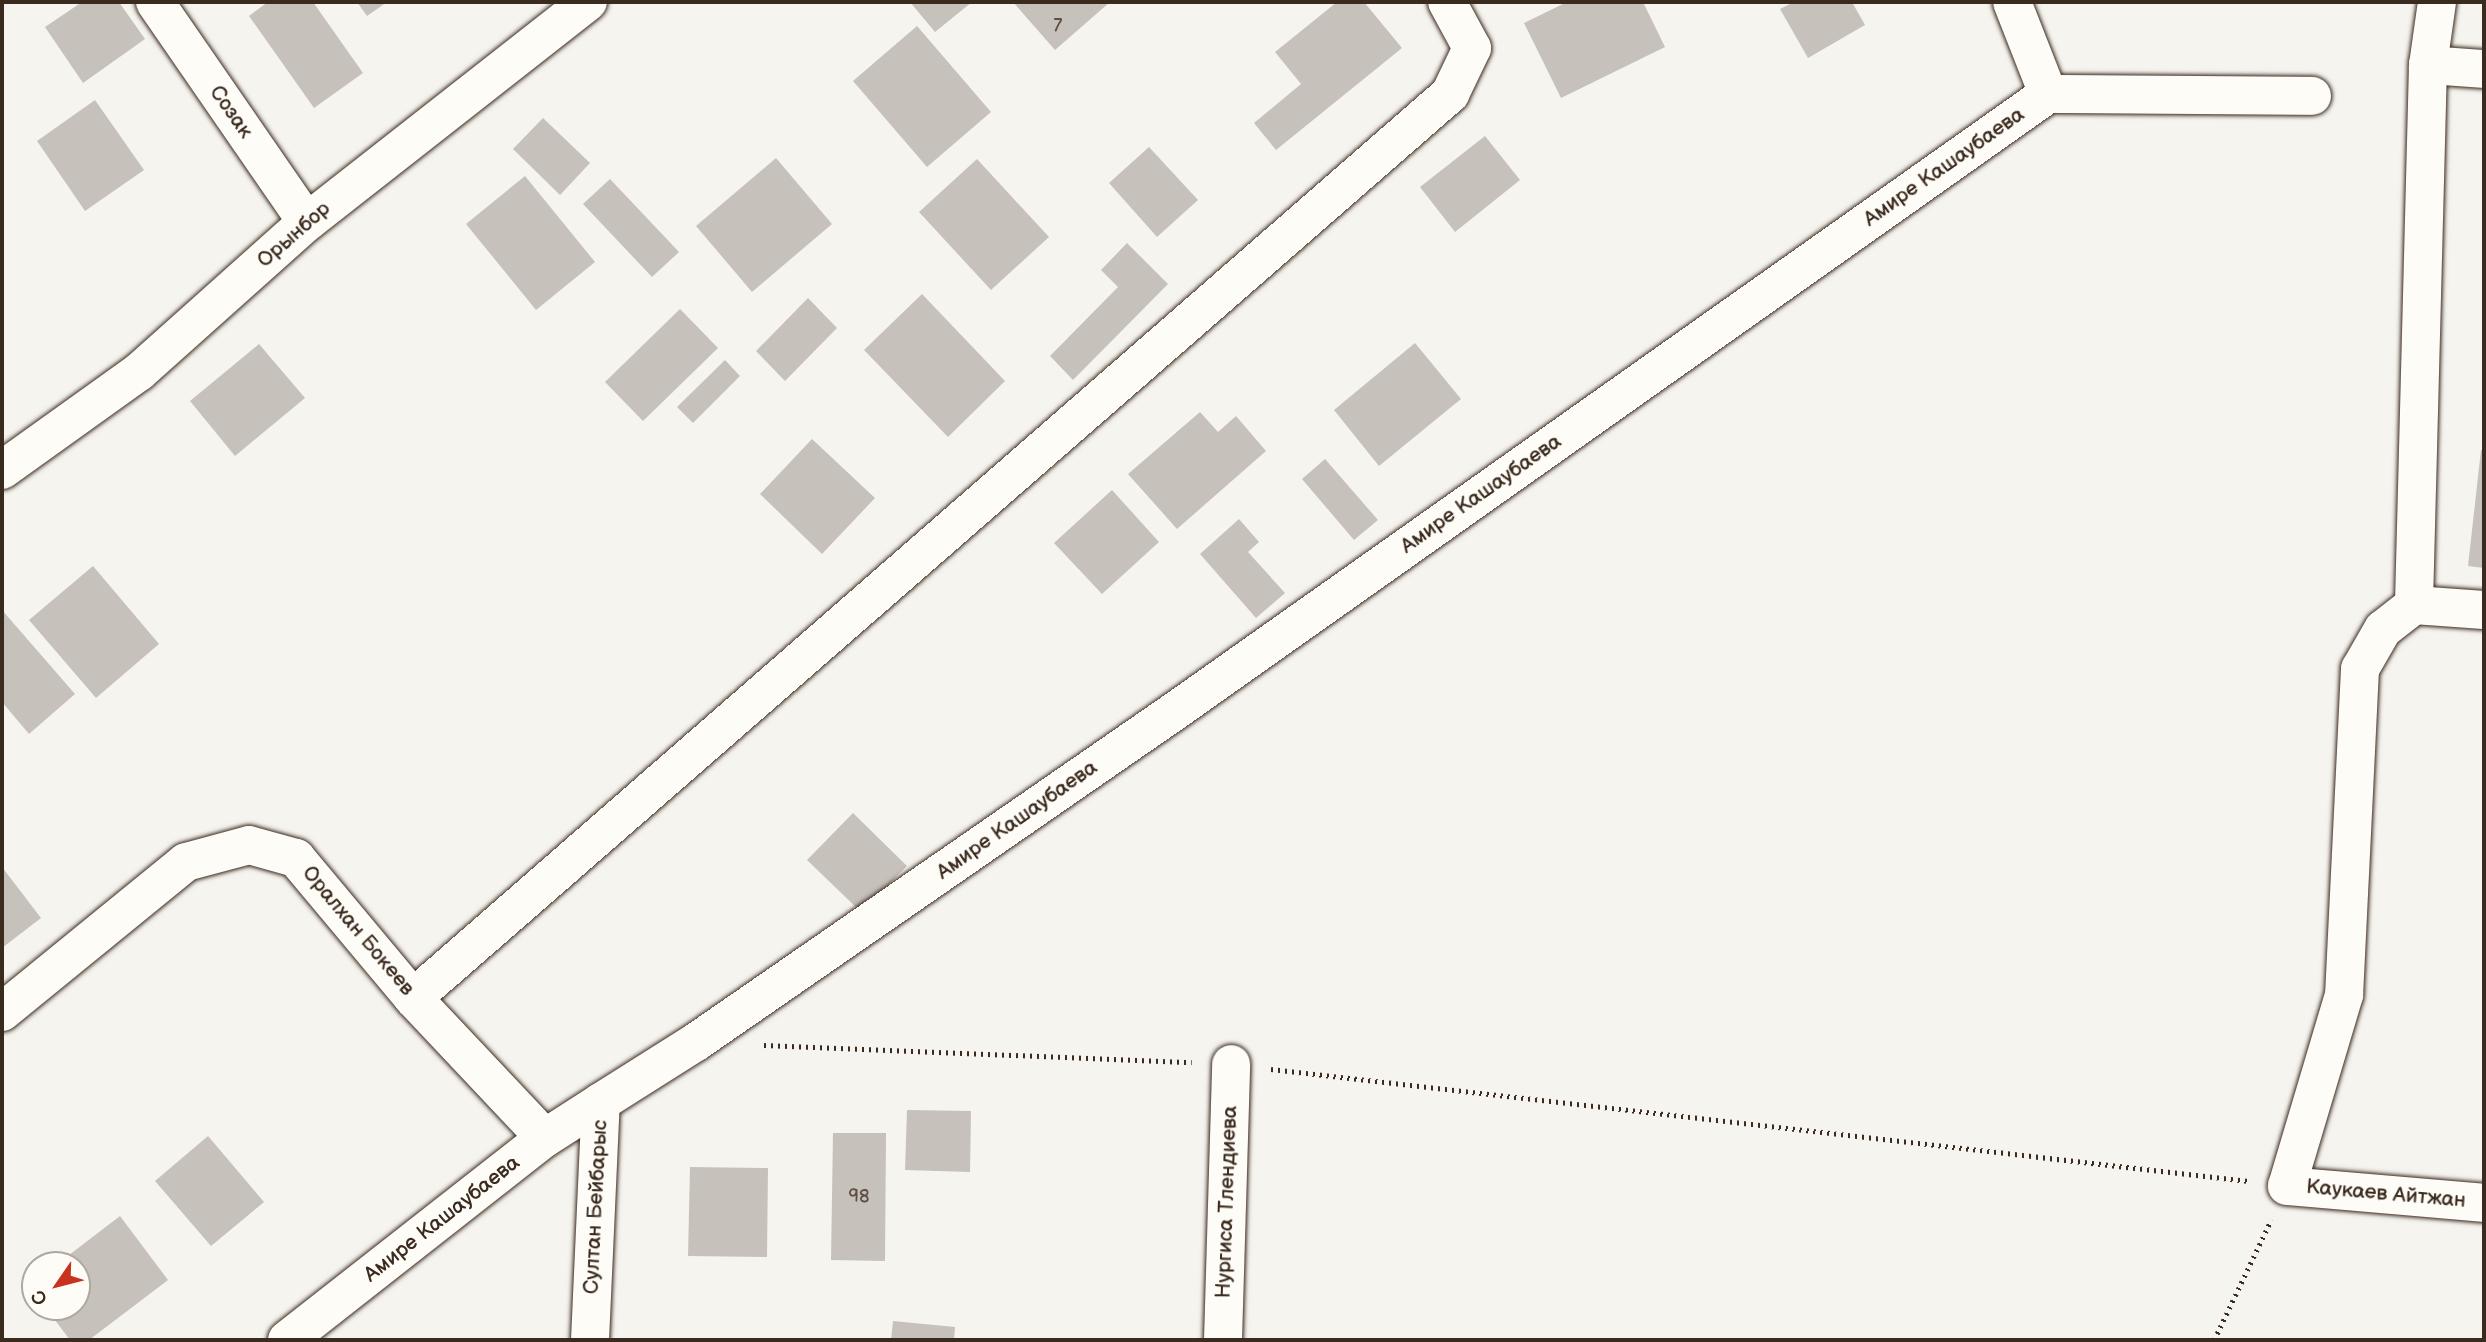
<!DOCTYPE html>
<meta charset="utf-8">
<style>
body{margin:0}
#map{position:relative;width:2486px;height:1342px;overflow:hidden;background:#f5f4ee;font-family:"Balsamiq Sans",sans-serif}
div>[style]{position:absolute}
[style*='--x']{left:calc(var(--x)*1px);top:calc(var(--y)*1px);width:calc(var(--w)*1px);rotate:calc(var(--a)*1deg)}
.building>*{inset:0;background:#c7c1bb}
.path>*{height:4.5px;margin-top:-2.25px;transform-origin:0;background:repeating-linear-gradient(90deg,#3b2a1e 0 2px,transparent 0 7px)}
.roads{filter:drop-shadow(0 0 2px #3b2a1e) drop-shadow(0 0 2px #3b2a1e)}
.minor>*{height:38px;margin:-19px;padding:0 19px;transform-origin:19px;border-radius:19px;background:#fdfcf7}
span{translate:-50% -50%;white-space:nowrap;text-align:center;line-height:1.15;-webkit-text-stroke:5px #fdfcf7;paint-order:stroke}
.number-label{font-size:18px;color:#5e5045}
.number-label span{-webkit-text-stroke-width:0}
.street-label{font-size:21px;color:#3b2a1e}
.frame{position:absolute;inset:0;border:4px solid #3b2a1e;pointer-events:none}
.north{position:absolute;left:21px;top:1251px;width:70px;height:70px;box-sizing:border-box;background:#fdfcf7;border:2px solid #afa8a0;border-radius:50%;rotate:235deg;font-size:19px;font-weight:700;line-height:28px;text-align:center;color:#3b2a1e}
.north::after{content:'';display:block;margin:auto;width:24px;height:32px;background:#c8321e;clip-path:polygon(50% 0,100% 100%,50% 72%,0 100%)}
</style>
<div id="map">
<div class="building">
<div style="clip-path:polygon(82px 2px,119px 2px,145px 39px,83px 83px,45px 27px)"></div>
<div style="clip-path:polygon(268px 2px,313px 2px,363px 73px,314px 108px,249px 16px)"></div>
<div style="clip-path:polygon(357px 2px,387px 2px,367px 16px)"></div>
<div style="clip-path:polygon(910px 2px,972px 2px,935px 32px)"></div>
<div style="clip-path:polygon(1013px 2px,1110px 2px,1055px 50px)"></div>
<div style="clip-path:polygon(1337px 2px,1364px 2px,1402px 48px,1276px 150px,1254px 123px,1301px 84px,1275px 52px)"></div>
<div style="clip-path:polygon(1567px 2px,1643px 2px,1665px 47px,1561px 98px,1524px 23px)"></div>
<div style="clip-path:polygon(1794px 2px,1852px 2px,1865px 25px,1808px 58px,1780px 9px)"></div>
<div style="clip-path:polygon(917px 26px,991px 112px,927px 167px,853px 81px)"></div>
<div style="clip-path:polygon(95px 100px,144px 170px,85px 211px,37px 141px)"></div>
<div style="clip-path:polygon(543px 118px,590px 163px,560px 195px,513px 149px)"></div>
<div style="clip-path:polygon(1485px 136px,1520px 180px,1455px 232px,1420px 187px)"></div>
<div style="clip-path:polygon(1149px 147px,1198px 200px,1157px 237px,1109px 183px)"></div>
<div style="clip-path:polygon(776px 158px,832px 224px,752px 292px,696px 226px)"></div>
<div style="clip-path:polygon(977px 159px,1049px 237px,991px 290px,919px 212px)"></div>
<div style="clip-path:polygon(525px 176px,595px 262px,536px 310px,466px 224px)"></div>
<div style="clip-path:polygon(610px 179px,679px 252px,652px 277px,583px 204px)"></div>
<div style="clip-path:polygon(1127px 243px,1168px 284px,1073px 380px,1050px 356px,1118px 287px,1101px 270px)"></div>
<div style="clip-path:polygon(922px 294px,1005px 381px,948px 437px,864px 350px)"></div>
<div style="clip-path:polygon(808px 298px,837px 328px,785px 381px,756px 351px)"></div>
<div style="clip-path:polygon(680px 309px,718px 348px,643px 421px,605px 382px)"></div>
<div style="clip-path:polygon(1415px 343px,1461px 399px,1379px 466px,1334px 410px)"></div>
<div style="clip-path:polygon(259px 344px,305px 398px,235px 456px,190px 401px)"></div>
<div style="clip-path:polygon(725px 360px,740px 376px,693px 423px,677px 407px)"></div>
<div style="clip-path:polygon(1200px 412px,1218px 432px,1236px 416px,1266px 451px,1177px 529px,1128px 474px)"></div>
<div style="clip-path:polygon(812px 439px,875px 498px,822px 554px,760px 494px)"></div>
<div style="clip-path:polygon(2481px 450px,2484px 451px,2484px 568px,2468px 566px)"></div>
<div style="clip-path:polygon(1325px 459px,1378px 520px,1354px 540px,1302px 479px)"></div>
<div style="clip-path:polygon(1112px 490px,1159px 542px,1102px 594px,1054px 543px)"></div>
<div style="clip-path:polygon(1239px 519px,1259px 542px,1248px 552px,1285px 593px,1256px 618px,1200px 554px)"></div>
<div style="clip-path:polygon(93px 566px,159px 644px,96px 698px,29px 620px)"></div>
<div style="clip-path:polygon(2px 610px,75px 694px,29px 734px,2px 702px)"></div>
<div style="clip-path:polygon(853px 813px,907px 866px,861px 912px,807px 860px)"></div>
<div style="clip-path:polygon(2px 867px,41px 918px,2px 948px)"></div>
<div style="clip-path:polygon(907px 1110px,971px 1111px,970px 1172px,905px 1170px)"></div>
<div style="clip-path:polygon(833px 1133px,886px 1133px,885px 1261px,831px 1260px)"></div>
<div style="clip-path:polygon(208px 1136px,264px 1202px,211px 1246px,155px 1181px)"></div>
<div style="clip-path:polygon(690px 1167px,768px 1168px,767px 1257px,688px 1256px)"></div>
<div style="clip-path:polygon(120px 1216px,168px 1280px,89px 1340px,70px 1340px,45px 1307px,77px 1307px,77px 1265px,56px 1265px)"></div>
<div style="clip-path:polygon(893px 1321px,955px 1327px,954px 1340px,891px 1340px)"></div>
</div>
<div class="path">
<div style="--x:764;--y:1045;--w:428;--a:2.3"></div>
<div style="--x:1271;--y:1069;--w:984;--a:6.53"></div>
<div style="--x:2214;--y:1340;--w:133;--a:-64.6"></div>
</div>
<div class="roads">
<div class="minor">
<div style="--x:155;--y:2;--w:267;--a:55.4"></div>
<div style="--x:2012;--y:2;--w:99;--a:68.6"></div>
<div style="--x:2437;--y:2;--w:64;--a:98.1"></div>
<div style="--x:2428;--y:65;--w:540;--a:91.49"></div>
<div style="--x:2414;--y:605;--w:39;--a:142"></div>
<div style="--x:2383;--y:629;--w:46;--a:119.9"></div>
<div style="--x:2360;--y:669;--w:326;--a:92.8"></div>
<div style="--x:2344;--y:995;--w:199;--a:106.6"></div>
<div style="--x:2287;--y:1186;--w:198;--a:4.9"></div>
<div style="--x:2428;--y:65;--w:56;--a:4.1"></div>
<div style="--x:2;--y:470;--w:168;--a:-35.6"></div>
<div style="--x:139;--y:372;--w:225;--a:-41.8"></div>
<div style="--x:307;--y:222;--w:357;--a:-38.1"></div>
<div style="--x:2414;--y:605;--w:70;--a:4.1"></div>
<div style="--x:413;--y:998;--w:1376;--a:-41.08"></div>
<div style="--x:1450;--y:94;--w:51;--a:-64.4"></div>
<div style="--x:1472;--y:48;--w:52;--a:-118.5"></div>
<div style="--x:2;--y:1012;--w:237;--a:-39.2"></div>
<div style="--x:186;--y:862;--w:65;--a:-15.1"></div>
<div style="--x:249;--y:845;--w:49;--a:15.5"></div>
<div style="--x:296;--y:858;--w:182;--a:50.1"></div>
<div style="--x:413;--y:998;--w:192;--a:46.7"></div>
<div style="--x:287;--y:1340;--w:328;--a:-38.1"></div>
<div style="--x:545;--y:1138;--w:67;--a:-32.7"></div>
<div style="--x:590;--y:1340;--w:238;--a:-87.4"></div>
<div style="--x:601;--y:1102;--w:112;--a:-32.3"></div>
<div style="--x:696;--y:1042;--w:582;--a:-34.65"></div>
<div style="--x:1175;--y:711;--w:1069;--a:-35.25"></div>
<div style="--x:2048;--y:94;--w:264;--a:0.4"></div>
<div style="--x:1223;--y:1340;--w:276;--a:-88.3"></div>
</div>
</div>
<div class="number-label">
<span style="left:1058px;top:26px">7</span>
<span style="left:859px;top:1197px">98</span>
</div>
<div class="street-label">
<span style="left:231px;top:112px;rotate:55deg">Созак</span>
<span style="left:1944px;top:167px;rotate:-35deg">Амире Кашаубаева</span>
<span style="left:294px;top:235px;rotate:-41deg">Орынбор</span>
<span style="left:1481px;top:494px;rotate:-35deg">Амире Кашаубаева</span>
<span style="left:1017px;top:820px;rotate:-35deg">Амире Кашаубаева</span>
<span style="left:358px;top:931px;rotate:50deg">Оралхан Бокеев</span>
<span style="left:2386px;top:1194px;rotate:5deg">Каукаев Айтжан</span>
<span style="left:1227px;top:1202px;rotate:-88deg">Нургиса Тлендиева</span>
<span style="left:596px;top:1207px;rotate:-87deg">Султан Бейбарыс</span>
<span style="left:442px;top:1219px;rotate:-38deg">Амире Кашаубаева</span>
</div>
<div class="frame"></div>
<div class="north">С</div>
</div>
